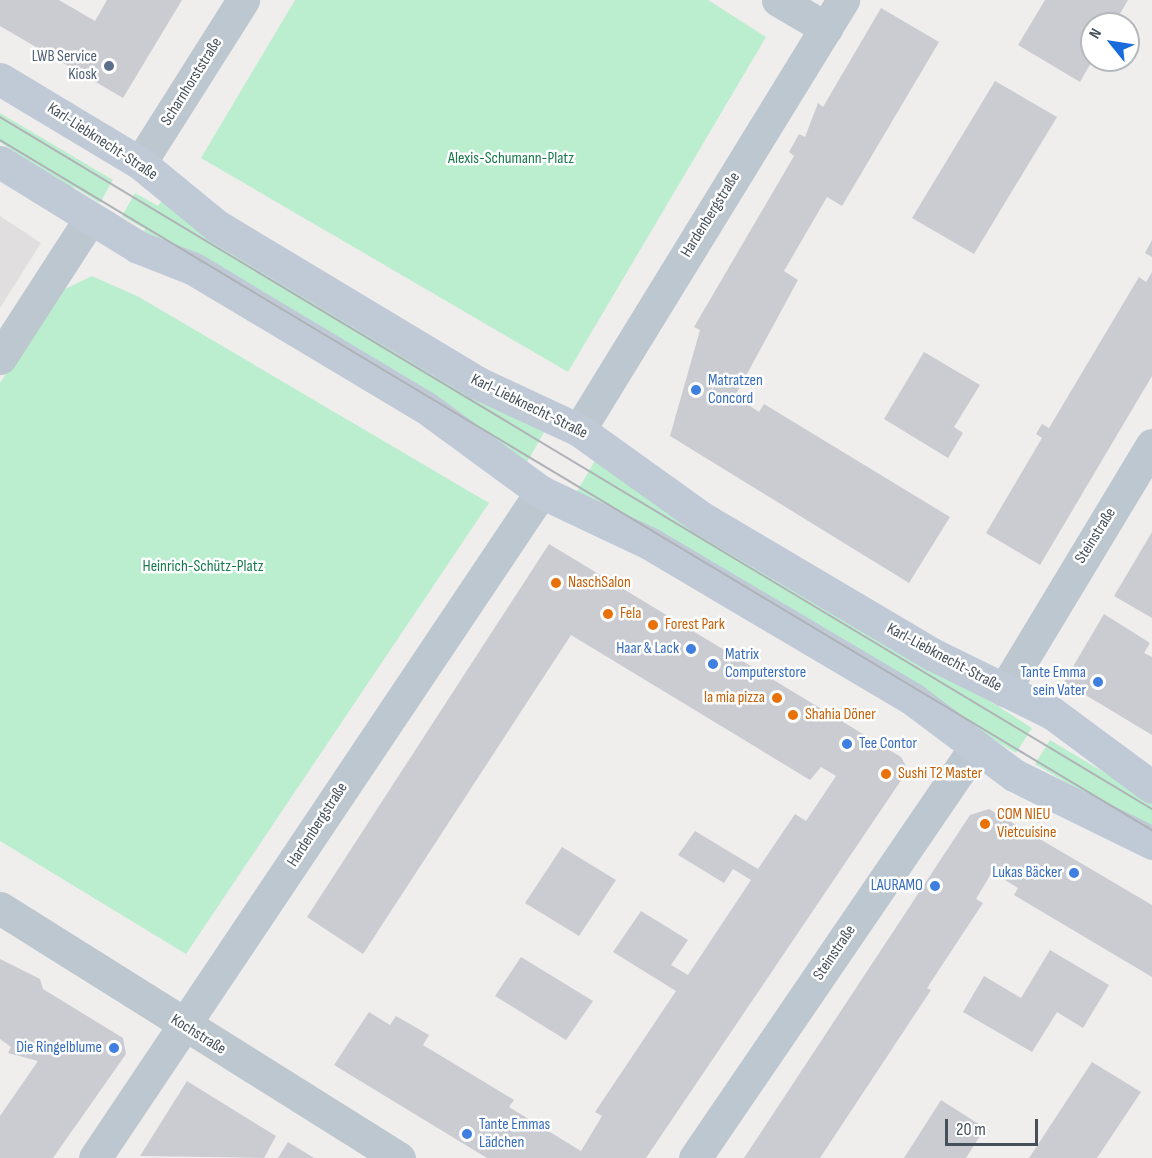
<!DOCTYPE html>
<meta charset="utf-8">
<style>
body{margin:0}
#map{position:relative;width:1152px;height:1158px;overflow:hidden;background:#f0eded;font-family:"Sofia Sans Condensed",sans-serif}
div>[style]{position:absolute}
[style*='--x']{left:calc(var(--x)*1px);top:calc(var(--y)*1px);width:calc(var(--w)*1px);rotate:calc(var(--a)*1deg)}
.education>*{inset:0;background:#e1dedf}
.green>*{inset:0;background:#bbeecf}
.building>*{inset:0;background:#caccd2}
.street>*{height:33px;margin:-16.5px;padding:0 16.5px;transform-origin:16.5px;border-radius:16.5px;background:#bdc7cf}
.secondary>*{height:33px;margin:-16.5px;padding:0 16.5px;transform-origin:16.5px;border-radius:16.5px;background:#bfcad6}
.tram>*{height:1.5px;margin:-0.75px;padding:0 0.75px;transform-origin:0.75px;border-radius:0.75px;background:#afb2b7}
.dots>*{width:16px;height:16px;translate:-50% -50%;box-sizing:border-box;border:3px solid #fff;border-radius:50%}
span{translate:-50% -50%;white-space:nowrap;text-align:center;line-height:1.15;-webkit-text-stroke:5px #fff;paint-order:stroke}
.service-label{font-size:16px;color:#4e5e75}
.right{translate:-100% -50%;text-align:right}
.street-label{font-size:16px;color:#45505a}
.park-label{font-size:16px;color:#177a4a}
.shop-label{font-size:16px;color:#366cbe}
.left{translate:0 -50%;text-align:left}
.food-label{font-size:16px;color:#c56008}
.north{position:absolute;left:1080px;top:12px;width:60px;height:60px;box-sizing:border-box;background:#fff;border:2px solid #b5b9bd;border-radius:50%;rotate:300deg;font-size:16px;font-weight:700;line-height:24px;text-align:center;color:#45505a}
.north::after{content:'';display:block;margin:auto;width:21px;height:27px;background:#1a6cdc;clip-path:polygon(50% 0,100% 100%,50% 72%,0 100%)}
.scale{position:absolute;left:945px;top:1119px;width:93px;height:27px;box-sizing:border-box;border:3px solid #45505a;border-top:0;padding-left:8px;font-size:18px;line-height:21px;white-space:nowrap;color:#45505a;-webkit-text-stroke:4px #fff;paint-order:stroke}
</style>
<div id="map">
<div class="education">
<div style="clip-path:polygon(0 216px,41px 243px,0 308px)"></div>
</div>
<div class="green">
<div style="clip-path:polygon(295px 0,708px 0,766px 37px,568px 372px,201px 158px)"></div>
<div style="clip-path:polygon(0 113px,113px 180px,100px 203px,74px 187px,70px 192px,0 142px)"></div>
<div style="clip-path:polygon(135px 193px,158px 206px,163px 199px,550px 422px,522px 471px,142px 238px,145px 229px,122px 216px)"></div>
<div style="clip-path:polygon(92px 276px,139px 297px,489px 503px,186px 954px,0 841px,0 383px,59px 292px)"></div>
<div style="clip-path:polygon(600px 452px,1032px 728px,1016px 753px,653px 536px,572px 500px)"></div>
<div style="clip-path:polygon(1050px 740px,1152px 801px,1152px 834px,1035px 764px)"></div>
</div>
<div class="building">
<div style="clip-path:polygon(0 0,59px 0,95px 21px,107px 0,182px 0,123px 98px,0 26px)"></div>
<div style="clip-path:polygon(1045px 0,1128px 0,1114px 24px,1092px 24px,1092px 61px,1080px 82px,1018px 45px)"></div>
<div style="clip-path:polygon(881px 8px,939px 42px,842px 206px,827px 197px,784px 271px,798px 280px,735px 396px,759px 412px,764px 404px,950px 517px,909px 583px,670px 436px,700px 330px,694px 327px,794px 156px,789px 152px,799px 134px,805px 137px,818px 103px,823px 107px)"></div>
<div style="clip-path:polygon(995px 81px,1057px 117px,974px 254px,912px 218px)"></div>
<div style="clip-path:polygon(1152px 240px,1152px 257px,1145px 253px)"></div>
<div style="clip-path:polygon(1152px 272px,1152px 376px,1040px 565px,986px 533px,1042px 438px,1036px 434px,1042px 424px,1049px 428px,1139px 277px,1146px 282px)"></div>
<div style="clip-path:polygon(924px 352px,980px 385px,954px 427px,963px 433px,948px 458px,884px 419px)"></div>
<div style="clip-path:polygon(1152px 532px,1152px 618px,1114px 596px)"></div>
<div style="clip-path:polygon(549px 544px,901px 757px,908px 770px,646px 1158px,487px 1158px,334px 1065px,369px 1012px,390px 1025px,396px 1016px,429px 1035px,423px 1045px,514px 1100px,509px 1107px,581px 1151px,602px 1116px,595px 1112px,676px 991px,613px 952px,641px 911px,688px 940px,671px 965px,688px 975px,751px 880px,733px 869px,724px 883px,678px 855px,695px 831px,758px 869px,795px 814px,806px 821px,836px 776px,821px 767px,810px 780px,571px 635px,363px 954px,307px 917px)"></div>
<div style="clip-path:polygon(1104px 614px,1150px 643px,1144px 653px,1152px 657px,1152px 735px,1064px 682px)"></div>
<div style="clip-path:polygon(989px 809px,1152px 905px,1152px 977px,1014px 895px,1018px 888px,992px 872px,976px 899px,983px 903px,927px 988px,931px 990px,820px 1158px,744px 1158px,970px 815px)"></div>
<div style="clip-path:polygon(562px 847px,616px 880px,579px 936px,525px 903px)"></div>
<div style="clip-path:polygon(1050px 950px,1109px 985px,1083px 1028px,1057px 1012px,1032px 1052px,963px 1012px,984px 976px,1021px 998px)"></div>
<div style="clip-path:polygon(521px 957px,593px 1001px,566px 1040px,495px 996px)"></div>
<div style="clip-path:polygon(0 959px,40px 979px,43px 989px,123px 1038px,126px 1054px,53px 1158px,0 1158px,0 1116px,38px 1061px,8px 1053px,11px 1047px,0 1039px)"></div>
<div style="clip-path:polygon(1092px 1062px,1141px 1092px,1097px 1158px,1029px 1158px)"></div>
<div style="clip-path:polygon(187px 1081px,276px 1136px,264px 1158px,140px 1156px)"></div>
<div style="clip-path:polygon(941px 1100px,985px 1128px,966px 1158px,904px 1158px)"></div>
<div style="clip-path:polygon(288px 1142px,314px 1158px,278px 1158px)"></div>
</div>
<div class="street">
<div style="--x:778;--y:0;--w:56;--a:30.3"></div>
<div style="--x:140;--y:163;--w:193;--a:-57.7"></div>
<div style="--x:0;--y:358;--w:166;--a:-57.1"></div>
<div style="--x:579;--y:430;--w:505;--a:-58.45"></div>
<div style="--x:1004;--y:690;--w:286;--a:-58.9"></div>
<div style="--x:0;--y:908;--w:471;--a:32.1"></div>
<div style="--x:95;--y:1158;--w:802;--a:-56.19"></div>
<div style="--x:695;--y:1158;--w:495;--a:-55.7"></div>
</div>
<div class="secondary">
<div style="--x:0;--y:79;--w:163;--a:31"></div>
<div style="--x:140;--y:163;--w:99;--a:39.3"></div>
<div style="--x:217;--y:226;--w:305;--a:31"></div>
<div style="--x:478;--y:383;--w:111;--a:25"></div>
<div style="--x:579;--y:430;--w:151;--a:35.6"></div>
<div style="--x:702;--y:518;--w:269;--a:30.6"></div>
<div style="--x:934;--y:655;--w:131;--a:26.2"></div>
<div style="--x:1052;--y:713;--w:124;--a:36.5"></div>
<div style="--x:0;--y:162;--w:162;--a:31.6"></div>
<div style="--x:138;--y:247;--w:60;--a:21.4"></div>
<div style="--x:194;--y:269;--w:269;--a:30.9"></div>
<div style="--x:425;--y:407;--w:144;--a:36.2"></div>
<div style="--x:541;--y:492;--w:119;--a:25.3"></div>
<div style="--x:649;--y:543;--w:308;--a:30.6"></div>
<div style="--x:914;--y:700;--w:125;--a:36.9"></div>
<div style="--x:1014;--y:775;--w:154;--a:26.2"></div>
</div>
<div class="tram">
<div style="--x:0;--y:117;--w:1344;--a:30.99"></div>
<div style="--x:0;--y:140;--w:1343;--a:30.92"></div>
</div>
<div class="dots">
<div style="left:109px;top:66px;background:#5c6f8a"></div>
<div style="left:696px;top:390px;background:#3f7fe0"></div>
<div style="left:556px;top:583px;background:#e8710a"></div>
<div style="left:608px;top:614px;background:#e8710a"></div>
<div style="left:653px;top:625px;background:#e8710a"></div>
<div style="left:691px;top:649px;background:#3f7fe0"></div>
<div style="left:713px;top:664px;background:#3f7fe0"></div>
<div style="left:1098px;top:682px;background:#3f7fe0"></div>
<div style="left:777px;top:698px;background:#e8710a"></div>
<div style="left:793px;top:715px;background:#e8710a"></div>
<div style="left:847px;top:744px;background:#3f7fe0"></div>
<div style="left:886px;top:774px;background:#e8710a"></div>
<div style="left:985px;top:824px;background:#e8710a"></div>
<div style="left:1074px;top:873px;background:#3f7fe0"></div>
<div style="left:935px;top:886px;background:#3f7fe0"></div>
<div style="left:114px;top:1048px;background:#3f7fe0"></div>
<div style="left:467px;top:1134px;background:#3f7fe0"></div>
</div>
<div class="service-label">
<span class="right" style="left:97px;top:66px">LWB Service<br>Kiosk</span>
</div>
<div class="street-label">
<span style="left:192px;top:82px;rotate:-58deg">Scharnhorststraße</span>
<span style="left:102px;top:142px;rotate:33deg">Karl-Liebknecht-Straße</span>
<span style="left:711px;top:215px;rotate:-58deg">Hardenbergstraße</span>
<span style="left:529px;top:407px;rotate:26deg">Karl-Liebknecht-Straße</span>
<span style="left:1096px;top:536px;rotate:-58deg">Steinstraße</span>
<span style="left:944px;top:658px;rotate:28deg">Karl-Liebknecht-Straße</span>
<span style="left:318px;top:825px;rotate:-57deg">Hardenbergstraße</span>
<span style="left:835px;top:953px;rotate:-56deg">Steinstraße</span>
<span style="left:198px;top:1035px;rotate:32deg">Kochstraße</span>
</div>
<div class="park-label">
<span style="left:511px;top:159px">Alexis-Schumann-Platz</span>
<span style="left:203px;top:567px">Heinrich-Schütz-Platz</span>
</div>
<div class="shop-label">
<span class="left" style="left:708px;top:390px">Matratzen<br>Concord</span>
<span class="right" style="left:679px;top:649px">Haar &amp; Lack</span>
<span class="left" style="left:725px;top:664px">Matrix<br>Computerstore</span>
<span class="right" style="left:1086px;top:682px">Tante Emma<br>sein Vater</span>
<span class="left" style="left:859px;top:744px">Tee Contor</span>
<span class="right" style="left:1062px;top:873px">Lukas Bäcker</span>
<span class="right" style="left:923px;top:886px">LAURAMO</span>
<span class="right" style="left:102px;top:1048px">Die Ringelblume</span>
<span class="left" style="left:479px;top:1134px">Tante Emmas<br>Lädchen</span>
</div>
<div class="food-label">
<span class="left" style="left:568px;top:583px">NaschSalon</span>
<span class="left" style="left:620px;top:614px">Fela</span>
<span class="left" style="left:665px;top:625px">Forest Park</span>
<span class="right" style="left:765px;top:698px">la mia pizza</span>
<span class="left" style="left:805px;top:715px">Shahia Döner</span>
<span class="left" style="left:898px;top:774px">Sushi T2 Master</span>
<span class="left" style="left:997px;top:824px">COM NIEU<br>Vietcuisine</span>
</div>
<div class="north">N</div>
<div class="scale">20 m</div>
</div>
